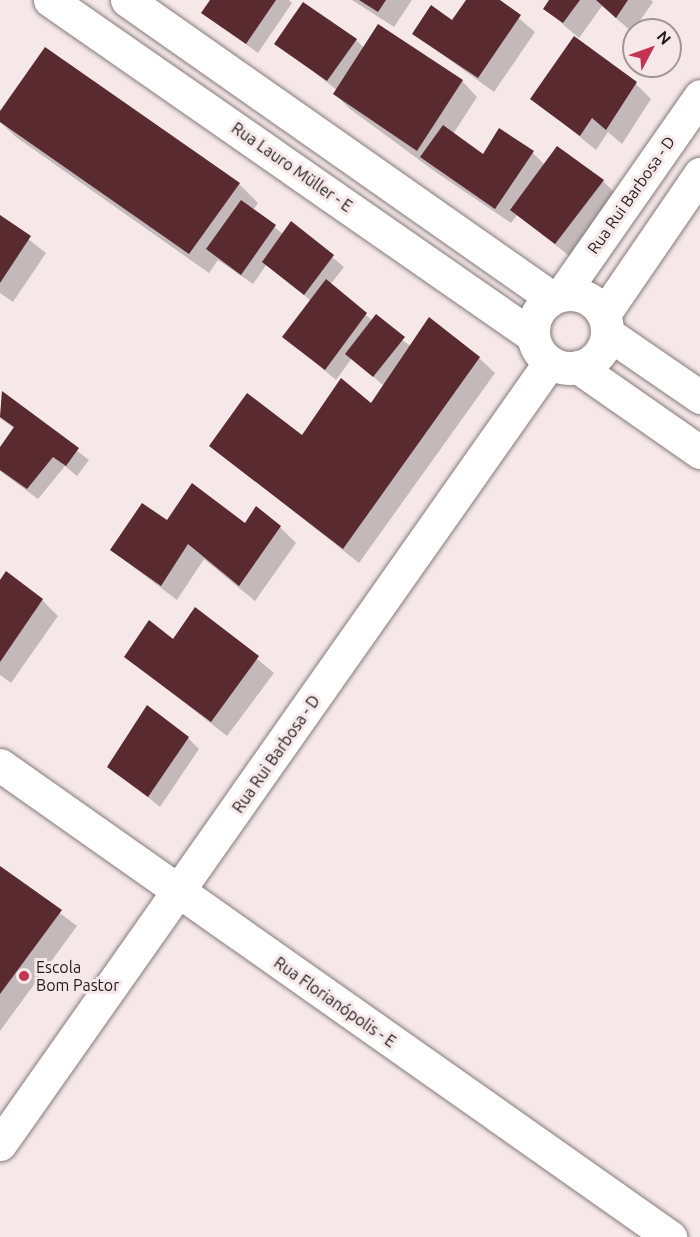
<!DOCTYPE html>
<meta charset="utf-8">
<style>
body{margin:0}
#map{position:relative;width:700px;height:1237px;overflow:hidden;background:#f6e8e9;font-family:Ubuntu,sans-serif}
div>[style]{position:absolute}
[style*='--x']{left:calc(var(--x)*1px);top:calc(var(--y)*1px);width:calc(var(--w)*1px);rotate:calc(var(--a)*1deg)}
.shadow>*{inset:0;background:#0003}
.building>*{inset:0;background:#592a30}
.roads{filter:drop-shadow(0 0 2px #857a7a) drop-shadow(0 0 2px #857a7a)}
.street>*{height:33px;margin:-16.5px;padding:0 16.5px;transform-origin:16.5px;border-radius:16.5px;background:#fff}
.secondary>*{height:33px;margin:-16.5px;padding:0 16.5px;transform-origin:16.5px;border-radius:16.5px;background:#fff}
.secondary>.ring{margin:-16.5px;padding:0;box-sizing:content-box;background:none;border:33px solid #fff;border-radius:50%}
.dots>*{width:16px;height:16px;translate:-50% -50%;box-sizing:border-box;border:3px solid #f6e8e9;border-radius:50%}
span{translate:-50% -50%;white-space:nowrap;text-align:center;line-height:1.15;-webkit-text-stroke:6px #f6e8e9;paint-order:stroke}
.street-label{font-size:16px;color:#211c1c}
.poi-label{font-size:16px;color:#211c1c}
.left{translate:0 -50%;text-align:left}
.north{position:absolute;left:622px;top:18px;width:60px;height:60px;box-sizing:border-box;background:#f6e8e9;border:2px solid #a19697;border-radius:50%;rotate:49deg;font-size:16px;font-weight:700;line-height:24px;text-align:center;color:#211c1c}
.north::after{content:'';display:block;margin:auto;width:21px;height:27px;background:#c33352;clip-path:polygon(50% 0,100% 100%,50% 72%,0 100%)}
</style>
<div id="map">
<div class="shadow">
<div style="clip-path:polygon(212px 0,289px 0,292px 3px,258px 53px,203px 13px)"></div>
<div style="clip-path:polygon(352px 0,412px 0,394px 27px)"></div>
<div style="clip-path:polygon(468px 0,497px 0,535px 32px,494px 92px,414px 34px,452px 22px)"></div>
<div style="clip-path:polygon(551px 0,651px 0,653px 2px,632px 32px,602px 6px,579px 38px,545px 9px)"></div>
<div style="clip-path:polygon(356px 40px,364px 48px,462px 81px,477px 97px,453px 134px,484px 156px,533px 153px,545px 165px,603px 181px,618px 196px,572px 258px,517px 215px,511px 223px,437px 173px,350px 109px,335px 94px,337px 90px,276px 43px)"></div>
<div style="clip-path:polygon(636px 84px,651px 99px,622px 144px,608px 132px,596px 150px,532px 98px)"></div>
<div style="clip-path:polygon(0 113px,239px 184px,258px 203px,253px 210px,283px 234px,291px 223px,344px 267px,330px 285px,373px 321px,411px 346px,479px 358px,495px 373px,359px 563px,211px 446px,302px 437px,372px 405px,384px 386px,352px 358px,336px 380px,284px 337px,311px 301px,267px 264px,253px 284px,218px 260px,209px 273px,16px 137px,0 122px)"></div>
<div style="clip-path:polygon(0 217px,46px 253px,13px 302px,0 293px)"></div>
<div style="clip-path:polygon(2px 393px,89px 460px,77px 476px,65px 466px,38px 499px,0 471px,0 450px,15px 429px,0 418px)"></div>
<div style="clip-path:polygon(167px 522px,280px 527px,296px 543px,255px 601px,204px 559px,177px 600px,111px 550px)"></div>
<div style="clip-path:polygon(0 582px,42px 600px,58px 616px,11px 683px,0 675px)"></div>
<div style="clip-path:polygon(196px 609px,274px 673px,227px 736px,126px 657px,173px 641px)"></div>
<div style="clip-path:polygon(188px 738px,199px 749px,160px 807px,109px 766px)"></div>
<div style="clip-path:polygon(0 868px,77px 926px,0 1031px)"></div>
</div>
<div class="building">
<div style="clip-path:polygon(210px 0,276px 0,246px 44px,201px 13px)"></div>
<div style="clip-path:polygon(359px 0,386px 0,378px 12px)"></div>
<div style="clip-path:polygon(466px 0,500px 0,521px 15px,478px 78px,412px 34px,431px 5px,452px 20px)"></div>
<div style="clip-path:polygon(549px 0,580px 0,563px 23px,543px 9px)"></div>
<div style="clip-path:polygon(596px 0,628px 0,616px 18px)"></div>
<div style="clip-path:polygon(303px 2px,357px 39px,327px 81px,274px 44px)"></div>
<div style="clip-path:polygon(378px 24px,463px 80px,417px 151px,333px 94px)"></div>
<div style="clip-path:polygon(574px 36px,637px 82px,606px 130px,592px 118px,580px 136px,530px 99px)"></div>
<div style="clip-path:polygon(45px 47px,240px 183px,189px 254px,0 122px,0 111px)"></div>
<div style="clip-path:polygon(443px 125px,483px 154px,499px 128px,534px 151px,495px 209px,420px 157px)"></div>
<div style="clip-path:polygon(557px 146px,604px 180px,555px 244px,510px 210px)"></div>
<div style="clip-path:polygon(241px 200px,276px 225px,241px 275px,206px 249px)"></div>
<div style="clip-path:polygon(0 215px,31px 236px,0 283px)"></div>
<div style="clip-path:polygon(291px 221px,334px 255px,304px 295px,262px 262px)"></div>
<div style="clip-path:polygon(326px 279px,367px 313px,325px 370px,282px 337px)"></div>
<div style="clip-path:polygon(376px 314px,405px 337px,373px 377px,345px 354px)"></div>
<div style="clip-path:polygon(429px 317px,480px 357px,343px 549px,209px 446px,247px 393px,302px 435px,341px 378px,371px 403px)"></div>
<div style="clip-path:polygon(2px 391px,79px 448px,66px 466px,53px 457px,27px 489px,0 470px,0 447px,14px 427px,0 417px)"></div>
<div style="clip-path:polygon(192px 483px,245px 523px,256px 506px,281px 526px,239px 586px,188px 544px,161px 586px,110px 550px,142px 503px,167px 520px)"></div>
<div style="clip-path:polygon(6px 571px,43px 599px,0 662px,0 580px)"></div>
<div style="clip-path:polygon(195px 607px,259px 656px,211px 722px,124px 657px,149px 620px,173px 639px)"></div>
<div style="clip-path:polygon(147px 705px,189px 737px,148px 797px,107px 767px)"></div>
<div style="clip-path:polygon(0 866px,62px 910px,0 994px)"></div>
</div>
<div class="roads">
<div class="street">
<div style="--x:0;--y:765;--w:820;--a:35.16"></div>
<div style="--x:0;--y:1144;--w:956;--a:-54.88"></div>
</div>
<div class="secondary">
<div style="--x:50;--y:0;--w:588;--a:34.82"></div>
<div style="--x:127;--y:0;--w:519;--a:35.04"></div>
<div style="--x:562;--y:294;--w:241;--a:-55.1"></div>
<div class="ring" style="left:533px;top:294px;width:41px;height:41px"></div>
<div style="--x:604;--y:314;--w:170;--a:-55.6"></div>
<div style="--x:607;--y:333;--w:113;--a:34.5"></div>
<div style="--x:578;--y:367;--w:149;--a:34.9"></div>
</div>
</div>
<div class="dots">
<div style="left:24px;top:976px;background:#c33352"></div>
</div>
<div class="street-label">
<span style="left:292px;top:167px;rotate:35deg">Rua Lauro Müller - E</span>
<span style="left:631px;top:195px;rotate:-55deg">Rua Rui Barbosa - D</span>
<span style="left:276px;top:754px;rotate:-55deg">Rua Rui Barbosa - D</span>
<span style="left:335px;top:1002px;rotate:35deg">Rua Florianópolis - E</span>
</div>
<div class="poi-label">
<span class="left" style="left:36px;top:976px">Escola<br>Bom Pastor</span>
</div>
<div class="north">N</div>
</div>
